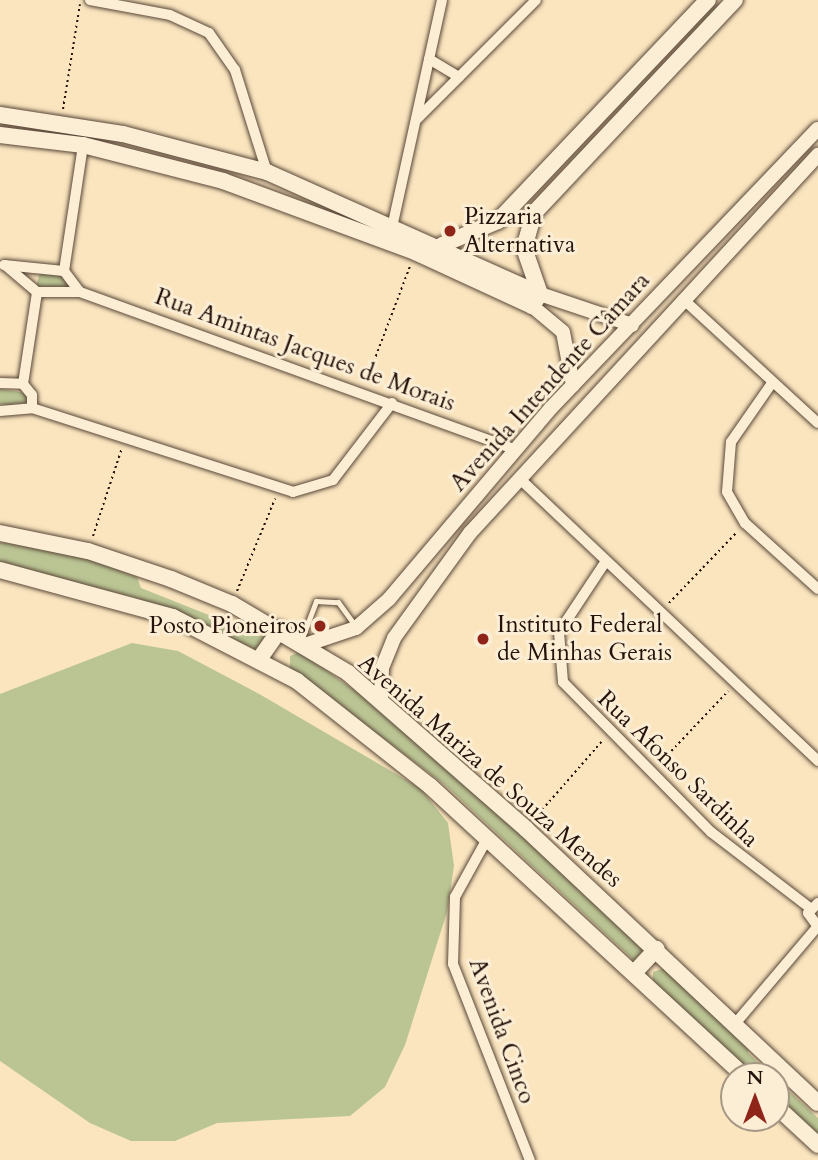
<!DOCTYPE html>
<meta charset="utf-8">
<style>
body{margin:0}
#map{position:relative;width:818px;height:1160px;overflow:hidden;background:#fae5bf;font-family:Cardo,serif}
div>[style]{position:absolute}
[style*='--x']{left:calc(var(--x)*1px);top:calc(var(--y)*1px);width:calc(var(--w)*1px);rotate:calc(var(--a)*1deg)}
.green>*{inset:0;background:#bbc594}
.path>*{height:2px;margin-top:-1px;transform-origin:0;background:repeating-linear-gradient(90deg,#25120b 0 2px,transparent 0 5.5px)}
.roads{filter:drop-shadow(0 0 2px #5a4738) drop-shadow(0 0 2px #5a4738)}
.service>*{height:5px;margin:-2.5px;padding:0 2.5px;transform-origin:2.5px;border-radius:2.5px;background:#fceed5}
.minor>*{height:10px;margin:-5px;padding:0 5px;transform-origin:5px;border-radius:5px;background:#fceed5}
.tertiary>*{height:14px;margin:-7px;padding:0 7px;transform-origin:7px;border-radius:7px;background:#fceed5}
.secondary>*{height:16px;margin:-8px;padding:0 8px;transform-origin:8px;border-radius:8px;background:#fceed5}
.dots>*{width:19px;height:19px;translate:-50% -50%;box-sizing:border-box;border:4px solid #fceed5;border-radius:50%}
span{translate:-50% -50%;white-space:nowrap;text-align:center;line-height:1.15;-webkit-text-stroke:6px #fceed5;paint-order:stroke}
.poi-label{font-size:24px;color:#25120b}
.left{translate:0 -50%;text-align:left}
.right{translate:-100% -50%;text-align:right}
.street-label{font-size:24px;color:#25120b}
.north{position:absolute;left:720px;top:1062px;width:70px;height:70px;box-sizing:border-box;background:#fceed5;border:2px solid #a69684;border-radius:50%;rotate:0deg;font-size:19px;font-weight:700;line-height:28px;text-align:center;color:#25120b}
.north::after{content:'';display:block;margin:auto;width:24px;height:32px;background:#8f2418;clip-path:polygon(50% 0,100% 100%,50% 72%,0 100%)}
</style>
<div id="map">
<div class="green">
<div style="clip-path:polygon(40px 272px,74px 278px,76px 288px,36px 287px)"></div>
<div style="clip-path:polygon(0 389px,28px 393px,29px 408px,0 404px)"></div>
<div style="clip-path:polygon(0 542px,87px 558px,137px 577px,141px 588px,234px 625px,250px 621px,269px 635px,255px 649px,137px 598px,0 565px)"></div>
<div style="clip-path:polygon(132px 643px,178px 651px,261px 695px,420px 788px,448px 823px,454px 866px,447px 912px,405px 1045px,385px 1087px,350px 1116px,217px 1123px,175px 1141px,131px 1141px,90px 1123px,0 1061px,0 694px)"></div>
<div style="clip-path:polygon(299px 652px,397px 719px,643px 948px,636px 962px,445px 785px,290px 668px,290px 656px)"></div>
<div style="clip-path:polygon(665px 968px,749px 1045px,748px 1053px,772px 1076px,754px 1076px,653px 984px,653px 972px)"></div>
<div style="clip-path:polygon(776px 1079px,818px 1118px,818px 1134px,776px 1096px)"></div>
</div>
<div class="path">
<div style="--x:63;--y:109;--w:106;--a:-80.8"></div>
<div style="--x:366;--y:382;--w:124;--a:-69.2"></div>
<div style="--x:93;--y:536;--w:93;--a:-71.8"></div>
<div style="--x:237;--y:591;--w:100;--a:-67.6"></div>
<div style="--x:669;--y:603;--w:98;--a:-46.2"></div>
<div style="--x:660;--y:763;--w:99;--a:-46.6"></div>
<div style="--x:535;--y:818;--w:103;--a:-48.9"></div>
</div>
<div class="roads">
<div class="service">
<div style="--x:301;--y:641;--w:43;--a:-69.4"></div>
<div style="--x:316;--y:601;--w:22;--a:3"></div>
<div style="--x:338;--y:602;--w:29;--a:54"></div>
</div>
<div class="minor">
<div style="--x:90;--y:0;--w:81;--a:10.6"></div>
<div style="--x:170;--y:15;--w:43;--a:24.8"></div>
<div style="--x:209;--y:33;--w:45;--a:54.9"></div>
<div style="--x:235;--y:70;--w:107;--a:72.6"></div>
<div style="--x:429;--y:59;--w:35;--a:31"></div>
<div style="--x:417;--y:119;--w:168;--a:-45"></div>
<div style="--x:393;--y:223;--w:228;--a:-77.6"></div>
<div style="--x:4;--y:265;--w:60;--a:5.7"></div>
<div style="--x:64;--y:271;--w:26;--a:53"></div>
<div style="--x:5;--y:265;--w:42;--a:40.2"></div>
<div style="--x:37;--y:292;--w:43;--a:0"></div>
<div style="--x:80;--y:292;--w:462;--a:19.9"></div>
<div style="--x:64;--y:271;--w:127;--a:-81.4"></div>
<div style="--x:683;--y:299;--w:183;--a:42.6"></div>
<div style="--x:0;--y:383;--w:23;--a:2"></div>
<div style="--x:23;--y:384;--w:14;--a:51"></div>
<div style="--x:32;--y:395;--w:13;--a:90"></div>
<div style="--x:772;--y:383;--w:72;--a:124.8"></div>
<div style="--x:731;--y:442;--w:50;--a:94.6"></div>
<div style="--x:727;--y:492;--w:36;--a:60"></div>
<div style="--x:745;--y:523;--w:98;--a:42.1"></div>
<div style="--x:23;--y:384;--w:93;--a:-81.3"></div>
<div style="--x:0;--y:411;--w:32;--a:-5"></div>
<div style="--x:32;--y:408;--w:274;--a:17.8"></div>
<div style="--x:293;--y:492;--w:42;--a:-16.7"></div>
<div style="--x:333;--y:480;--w:97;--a:-52.5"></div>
<div style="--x:519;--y:478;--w:412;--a:43.4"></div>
<div style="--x:604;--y:564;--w:82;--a:123.5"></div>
<div style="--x:559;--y:632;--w:50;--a:85.4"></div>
<div style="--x:563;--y:682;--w:211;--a:45.4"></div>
<div style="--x:711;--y:832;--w:125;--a:37.5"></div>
<div style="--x:487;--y:839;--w:66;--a:118.9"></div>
<div style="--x:455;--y:897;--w:67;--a:91.7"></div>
<div style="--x:453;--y:964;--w:211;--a:68.6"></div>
<div style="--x:818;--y:903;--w:14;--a:135"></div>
<div style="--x:808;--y:913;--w:17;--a:54"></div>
<div style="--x:734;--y:1025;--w:128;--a:-49.7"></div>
</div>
<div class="tertiary">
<div style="--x:540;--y:294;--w:97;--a:18.6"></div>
<div style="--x:532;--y:306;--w:40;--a:40"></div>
<div style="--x:563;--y:332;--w:54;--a:79.3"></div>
<div style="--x:305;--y:645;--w:54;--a:-18.4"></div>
<div style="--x:356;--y:628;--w:44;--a:-41.3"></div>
<div style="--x:389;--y:599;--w:250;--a:-49.7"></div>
<div style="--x:551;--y:408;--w:386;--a:-46.3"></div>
<div style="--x:381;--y:698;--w:30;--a:-88"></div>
<div style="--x:382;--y:668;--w:32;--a:-68"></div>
<div style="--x:394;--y:638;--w:130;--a:-54.1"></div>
<div style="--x:470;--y:533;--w:514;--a:-47.37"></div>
</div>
<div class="secondary">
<div style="--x:0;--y:115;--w:124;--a:8.8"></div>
<div style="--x:123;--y:134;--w:149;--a:14.8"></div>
<div style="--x:267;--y:172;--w:299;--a:24.1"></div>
<div style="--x:0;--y:135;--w:84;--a:6.9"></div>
<div style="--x:83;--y:145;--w:145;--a:14.4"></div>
<div style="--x:223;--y:181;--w:205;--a:20.3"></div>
<div style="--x:415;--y:252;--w:129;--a:24.8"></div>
<div style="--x:532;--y:306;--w:14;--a:-56"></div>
<div style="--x:442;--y:245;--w:61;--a:-23.2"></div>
<div style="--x:498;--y:221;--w:305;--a:-46.5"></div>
<div style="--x:540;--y:294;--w:49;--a:-109.2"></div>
<div style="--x:524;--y:248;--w:36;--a:-74"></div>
<div style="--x:534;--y:213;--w:293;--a:-46.7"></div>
<div style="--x:0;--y:533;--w:90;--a:11.6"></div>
<div style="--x:88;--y:551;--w:88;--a:18.6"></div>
<div style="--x:171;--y:579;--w:66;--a:22.3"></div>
<div style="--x:232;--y:604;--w:135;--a:30.7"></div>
<div style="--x:348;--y:673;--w:237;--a:41.2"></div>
<div style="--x:526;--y:829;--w:400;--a:43.2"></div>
<div style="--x:0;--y:570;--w:179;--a:15.2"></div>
<div style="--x:173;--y:617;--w:140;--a:27.3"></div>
<div style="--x:297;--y:681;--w:169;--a:38.3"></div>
<div style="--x:430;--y:786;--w:427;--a:42.7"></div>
<div style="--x:260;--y:658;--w:35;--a:-55"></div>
<div style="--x:634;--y:973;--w:33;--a:-47"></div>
<div style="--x:776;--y:1106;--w:57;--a:42.9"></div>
</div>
</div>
<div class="dots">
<div style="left:450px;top:231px;background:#8f2418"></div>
<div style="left:320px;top:626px;background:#8f2418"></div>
<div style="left:483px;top:639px;background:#8f2418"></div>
</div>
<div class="poi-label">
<span class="left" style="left:464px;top:231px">Pizzaria<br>Alternativa</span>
<span class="left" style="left:497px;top:639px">Instituto Federal<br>de Minhas Gerais</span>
<span class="right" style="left:306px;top:626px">Posto Pioneiros</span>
</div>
<div class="street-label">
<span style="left:305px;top:350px;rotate:20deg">Rua Amintas Jacques de Morais</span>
<span style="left:550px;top:382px;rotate:-48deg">Avenida Intendente Câmara</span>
<span style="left:678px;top:769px;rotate:44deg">Rua Afonso Sardinha</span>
<span style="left:490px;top:771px;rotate:41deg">Avenida Mariza de Souza Mendes</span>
<span style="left:502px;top:1031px;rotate:70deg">Avenida Cinco</span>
</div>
<div class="north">N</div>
</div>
